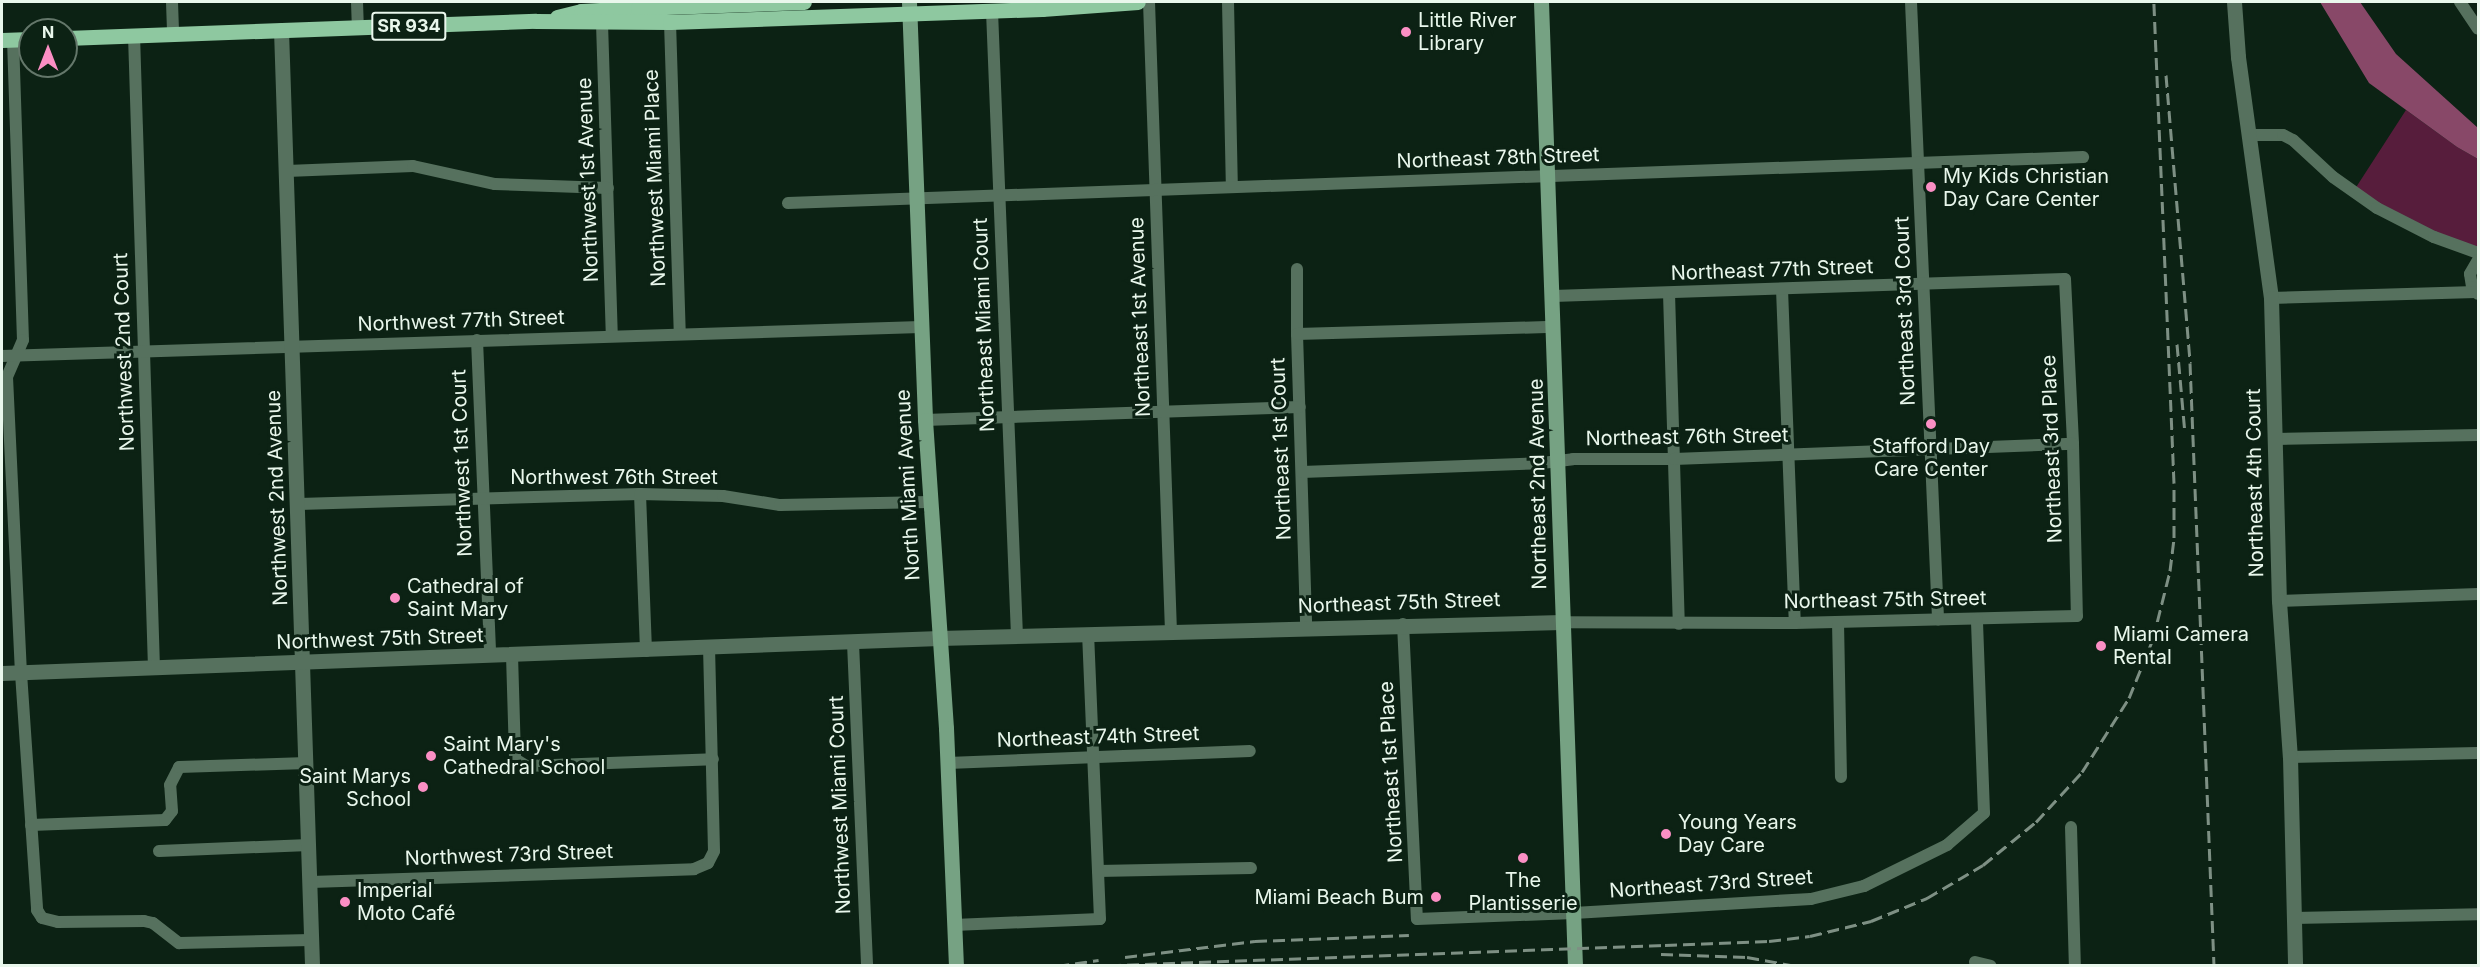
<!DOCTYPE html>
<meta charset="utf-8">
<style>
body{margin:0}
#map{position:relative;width:2480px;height:967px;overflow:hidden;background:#0c2214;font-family:Inter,sans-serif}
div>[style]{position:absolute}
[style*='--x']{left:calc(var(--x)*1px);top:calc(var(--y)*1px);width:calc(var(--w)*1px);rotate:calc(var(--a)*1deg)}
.green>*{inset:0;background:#571d3c}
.water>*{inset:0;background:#884868}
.minor>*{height:12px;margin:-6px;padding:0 6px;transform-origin:6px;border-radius:6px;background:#56715e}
.tertiary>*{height:15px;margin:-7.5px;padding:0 7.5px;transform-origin:7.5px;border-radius:7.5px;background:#56715e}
.secondary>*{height:15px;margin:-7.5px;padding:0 7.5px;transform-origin:7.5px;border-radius:7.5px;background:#76a283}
.primary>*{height:15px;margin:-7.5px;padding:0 7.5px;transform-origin:7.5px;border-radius:7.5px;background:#8ec8a0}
.rail>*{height:3px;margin-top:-1.5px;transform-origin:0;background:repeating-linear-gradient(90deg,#7e9084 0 12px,transparent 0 18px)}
.dots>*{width:16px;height:16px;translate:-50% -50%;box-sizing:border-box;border:3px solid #0c2214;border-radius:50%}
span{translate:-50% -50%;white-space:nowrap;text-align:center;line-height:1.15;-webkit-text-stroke:6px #0c2214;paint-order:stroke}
.shield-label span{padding:2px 4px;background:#0c2214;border:2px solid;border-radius:4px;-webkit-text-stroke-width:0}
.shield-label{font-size:18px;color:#e9f7ec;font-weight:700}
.poi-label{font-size:20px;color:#e9f7ec}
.left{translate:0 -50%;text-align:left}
.right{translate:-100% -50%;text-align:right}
.street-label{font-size:20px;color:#e9f7ec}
.frame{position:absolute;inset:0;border:3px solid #e9f7ec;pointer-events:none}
.north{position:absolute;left:18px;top:18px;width:60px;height:60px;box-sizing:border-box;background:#0c2214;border:2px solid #64776a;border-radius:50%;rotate:0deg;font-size:16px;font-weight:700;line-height:24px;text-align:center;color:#e9f7ec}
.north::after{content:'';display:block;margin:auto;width:21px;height:27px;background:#fb8fc4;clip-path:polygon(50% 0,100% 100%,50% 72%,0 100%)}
</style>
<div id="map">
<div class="green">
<div style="clip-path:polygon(2406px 110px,2457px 147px,2478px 159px,2478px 254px,2353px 192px)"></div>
</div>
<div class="water">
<div style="clip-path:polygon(2320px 2px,2360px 2px,2396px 54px,2478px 128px,2478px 159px,2457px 147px,2369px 83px)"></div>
</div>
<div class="minor">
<div style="--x:172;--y:2;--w:32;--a:88"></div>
<div style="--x:357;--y:2;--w:25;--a:88"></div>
<div style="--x:1149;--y:2;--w:629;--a:88"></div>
<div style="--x:1228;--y:2;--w:185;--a:88.8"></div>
<div style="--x:1911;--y:2;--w:618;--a:87.49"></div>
<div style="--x:2460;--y:2;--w:32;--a:56"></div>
<div style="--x:992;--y:11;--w:625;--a:87.71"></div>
<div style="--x:670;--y:22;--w:311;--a:88.2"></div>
<div style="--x:602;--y:23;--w:313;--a:88.2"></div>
<div style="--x:134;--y:35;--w:633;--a:88.19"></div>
<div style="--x:13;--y:39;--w:301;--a:88.1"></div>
<div style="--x:23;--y:340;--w:40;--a:113.4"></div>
<div style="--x:7;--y:377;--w:296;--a:87.3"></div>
<div style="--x:21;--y:673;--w:238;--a:86.1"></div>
<div style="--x:37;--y:910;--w:9;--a:58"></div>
<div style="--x:42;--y:918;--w:16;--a:14"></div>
<div style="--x:58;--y:922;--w:86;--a:-0.7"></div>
<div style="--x:144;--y:921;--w:9;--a:13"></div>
<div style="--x:153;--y:923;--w:33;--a:38"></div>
<div style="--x:179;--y:943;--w:132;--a:-1.3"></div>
<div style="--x:2250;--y:135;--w:33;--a:0"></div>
<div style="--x:2283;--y:135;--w:11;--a:27"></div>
<div style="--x:2293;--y:140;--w:54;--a:42.8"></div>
<div style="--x:2333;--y:177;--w:54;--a:35.2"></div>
<div style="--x:2377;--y:208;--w:64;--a:27"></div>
<div style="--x:2434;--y:237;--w:47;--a:20"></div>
<div style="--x:287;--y:171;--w:126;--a:-2.3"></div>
<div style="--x:413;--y:166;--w:84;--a:12.4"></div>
<div style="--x:495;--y:184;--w:113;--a:2"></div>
<div style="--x:788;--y:203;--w:1296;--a:-2.03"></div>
<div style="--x:2478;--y:260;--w:16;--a:120"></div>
<div style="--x:2470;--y:274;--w:13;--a:81"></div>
<div style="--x:2472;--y:287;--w:9;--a:49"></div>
<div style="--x:1297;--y:269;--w:65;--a:90"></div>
<div style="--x:1297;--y:334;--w:293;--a:88.2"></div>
<div style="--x:1782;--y:289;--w:334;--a:87.8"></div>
<div style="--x:1669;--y:293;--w:331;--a:88.3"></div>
<div style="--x:1553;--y:296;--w:512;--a:-1.9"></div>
<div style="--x:2065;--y:279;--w:165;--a:87.2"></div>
<div style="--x:2073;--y:444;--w:172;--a:88.7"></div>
<div style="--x:2077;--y:616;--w:282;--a:178.6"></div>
<div style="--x:1795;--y:623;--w:233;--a:-179.8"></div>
<div style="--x:2271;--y:298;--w:205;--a:-1.7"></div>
<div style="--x:1297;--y:334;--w:257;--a:-1.6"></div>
<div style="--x:477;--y:340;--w:316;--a:87.6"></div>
<div style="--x:2;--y:356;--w:919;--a:-1.81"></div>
<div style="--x:925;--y:420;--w:375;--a:-2"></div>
<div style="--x:2275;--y:439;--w:203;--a:-1.1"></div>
<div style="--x:1302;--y:472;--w:240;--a:-2.1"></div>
<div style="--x:1542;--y:463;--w:31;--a:-7"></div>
<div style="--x:1573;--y:459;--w:101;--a:0"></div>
<div style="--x:1674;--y:459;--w:399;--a:-2.2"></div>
<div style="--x:640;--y:494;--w:157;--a:87.8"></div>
<div style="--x:299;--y:504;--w:341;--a:-1.7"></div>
<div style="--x:640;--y:494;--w:83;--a:1.4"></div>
<div style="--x:723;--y:496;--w:58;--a:9"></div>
<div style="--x:780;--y:505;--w:149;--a:-1.2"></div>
<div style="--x:2279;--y:601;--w:199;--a:-2"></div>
<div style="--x:1838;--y:622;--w:155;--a:88.9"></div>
<div style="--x:1403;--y:624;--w:295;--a:87.3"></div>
<div style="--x:1417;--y:919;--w:157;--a:-2.2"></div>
<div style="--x:1574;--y:913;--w:237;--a:-3.4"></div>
<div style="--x:1811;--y:899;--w:55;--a:-13.8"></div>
<div style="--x:1864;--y:886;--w:93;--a:-26.3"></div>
<div style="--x:1947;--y:845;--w:49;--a:-40.9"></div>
<div style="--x:1984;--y:813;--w:194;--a:-92.1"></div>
<div style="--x:853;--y:643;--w:323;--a:87.5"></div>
<div style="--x:512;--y:655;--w:104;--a:88.3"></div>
<div style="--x:515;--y:759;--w:13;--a:32"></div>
<div style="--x:526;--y:766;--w:187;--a:-2.1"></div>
<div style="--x:2290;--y:757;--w:188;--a:-1.2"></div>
<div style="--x:948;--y:763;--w:302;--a:-2.3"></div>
<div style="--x:31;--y:825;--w:134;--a:-2.1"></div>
<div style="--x:165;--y:820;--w:11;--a:-52"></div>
<div style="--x:172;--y:811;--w:26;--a:-94"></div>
<div style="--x:170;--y:785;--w:20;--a:-63"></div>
<div style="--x:179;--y:767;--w:128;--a:-1.8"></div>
<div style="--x:2071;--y:827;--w:139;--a:88.4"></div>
<div style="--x:159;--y:851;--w:150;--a:-2.3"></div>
<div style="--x:1098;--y:871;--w:153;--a:-1.1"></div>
<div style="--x:311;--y:882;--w:383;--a:-1.9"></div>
<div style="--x:694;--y:869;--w:15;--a:-23"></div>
<div style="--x:708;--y:863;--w:13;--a:-63"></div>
<div style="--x:714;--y:851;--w:202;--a:-91.4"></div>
<div style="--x:2294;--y:918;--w:184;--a:-1.2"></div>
<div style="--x:954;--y:925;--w:146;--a:-2.4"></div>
<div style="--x:1100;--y:919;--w:285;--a:-92.4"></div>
<div style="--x:1975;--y:962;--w:16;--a:14"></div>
</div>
<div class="tertiary">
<div style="--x:2234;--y:2;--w:55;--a:85.8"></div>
<div style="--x:2238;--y:57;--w:243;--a:82.2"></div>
<div style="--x:2271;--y:298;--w:303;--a:88.5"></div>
<div style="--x:2279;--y:601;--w:156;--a:86"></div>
<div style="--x:2290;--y:757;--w:209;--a:88.6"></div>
<div style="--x:281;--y:30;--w:937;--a:88.1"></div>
<div style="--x:2;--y:673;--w:938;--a:-2.14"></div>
<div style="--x:939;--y:638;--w:623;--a:-1.47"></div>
</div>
<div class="secondary">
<div style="--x:909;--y:2;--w:418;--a:87.8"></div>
<div style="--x:925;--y:420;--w:309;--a:86.1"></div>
<div style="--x:946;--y:728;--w:238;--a:87.6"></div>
<div style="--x:1541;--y:2;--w:965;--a:87.98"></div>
</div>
<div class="primary">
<div style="--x:557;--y:17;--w:25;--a:-14"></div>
<div style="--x:581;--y:11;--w:57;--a:-3"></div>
<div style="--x:638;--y:8;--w:166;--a:-2.1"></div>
<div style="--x:66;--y:38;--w:470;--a:-2.1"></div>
<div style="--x:536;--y:21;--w:134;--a:0.4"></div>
<div style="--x:670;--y:22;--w:372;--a:-2"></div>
<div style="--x:1042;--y:9;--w:96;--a:-4.2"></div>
<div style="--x:2;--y:40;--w:28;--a:-2"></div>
</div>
<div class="rail">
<div style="--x:2166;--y:75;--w:289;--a:85.2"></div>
<div style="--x:2190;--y:363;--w:603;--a:87.72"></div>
<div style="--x:2177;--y:344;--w:89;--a:84.9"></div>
<div style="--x:1661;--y:954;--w:86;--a:2"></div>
<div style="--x:1747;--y:957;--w:50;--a:10.4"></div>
<div style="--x:1125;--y:957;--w:131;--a:-7"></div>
<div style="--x:1255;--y:941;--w:154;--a:-2.2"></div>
<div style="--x:1057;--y:966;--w:42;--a:-8.1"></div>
<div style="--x:1091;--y:966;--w:574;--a:-2.1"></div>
<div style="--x:1665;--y:945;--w:104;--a:-2.2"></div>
<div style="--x:1769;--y:941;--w:41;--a:-7"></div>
<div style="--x:1810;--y:936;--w:63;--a:-13.8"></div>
<div style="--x:1871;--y:921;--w:61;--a:-22.3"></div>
<div style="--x:1927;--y:898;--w:65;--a:-30.5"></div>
<div style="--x:1983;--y:865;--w:68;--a:-39.1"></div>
<div style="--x:2036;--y:822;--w:68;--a:-47.4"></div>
<div style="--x:2082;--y:772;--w:88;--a:-57.6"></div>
<div style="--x:2129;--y:698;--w:64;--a:-67.9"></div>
<div style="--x:2153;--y:639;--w:70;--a:-76"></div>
<div style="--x:2170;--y:571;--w:33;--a:-83"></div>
<div style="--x:2174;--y:538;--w:55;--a:-90"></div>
<div style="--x:2174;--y:483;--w:481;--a:-92.4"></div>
</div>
<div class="dots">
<div style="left:1406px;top:32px;background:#fb8fc4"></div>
<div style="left:1931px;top:187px;background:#fb8fc4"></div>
<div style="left:1931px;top:424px;background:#fb8fc4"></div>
<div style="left:395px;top:598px;background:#fb8fc4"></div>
<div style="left:2101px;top:646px;background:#fb8fc4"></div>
<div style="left:431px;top:756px;background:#fb8fc4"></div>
<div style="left:423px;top:787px;background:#fb8fc4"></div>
<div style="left:1666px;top:834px;background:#fb8fc4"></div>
<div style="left:1523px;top:858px;background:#fb8fc4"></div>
<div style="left:1436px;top:897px;background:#fb8fc4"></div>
<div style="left:345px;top:902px;background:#fb8fc4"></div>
</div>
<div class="shield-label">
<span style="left:409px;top:26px">SR 934</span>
</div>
<div class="poi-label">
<span class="left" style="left:1418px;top:32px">Little River<br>Library</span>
<span class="left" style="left:1943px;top:188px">My Kids Christian<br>Day Care Center</span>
<span style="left:1931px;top:458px">Stafford Day<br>Care Center</span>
<span class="left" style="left:407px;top:598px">Cathedral of<br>Saint Mary</span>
<span class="left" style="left:2113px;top:646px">Miami Camera<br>Rental</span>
<span class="left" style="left:443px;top:756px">Saint Mary's<br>Cathedral School</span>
<span class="right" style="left:411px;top:788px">Saint Marys<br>School</span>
<span class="left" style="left:1678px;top:834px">Young Years<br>Day Care</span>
<span style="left:1523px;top:892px">The<br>Plantisserie</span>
<span class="left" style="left:357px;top:902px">Imperial<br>Moto Café</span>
<span class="right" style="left:1424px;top:897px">Miami Beach Bum</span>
</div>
<div class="street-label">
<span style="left:1498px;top:158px;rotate:-2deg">Northeast 78th Street</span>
<span style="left:655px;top:178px;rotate:-92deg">Northwest Miami Place</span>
<span style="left:588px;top:180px;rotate:-92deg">Northwest 1st Avenue</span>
<span style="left:1772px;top:270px;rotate:-2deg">Northeast 77th Street</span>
<span style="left:1905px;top:311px;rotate:-92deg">Northeast 3rd Court</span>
<span style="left:1140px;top:317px;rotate:-92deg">Northeast 1st Avenue</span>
<span style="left:461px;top:321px;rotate:-2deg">Northwest 77th Street</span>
<span style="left:984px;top:325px;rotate:-92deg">Northeast Miami Court</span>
<span style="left:124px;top:352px;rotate:-92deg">Northwest 2nd Court</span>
<span style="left:1687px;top:437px;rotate:-1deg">Northeast 76th Street</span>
<span style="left:1281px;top:449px;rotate:-92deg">Northeast 1st Court</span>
<span style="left:2052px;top:449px;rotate:-92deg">Northeast 3rd Place</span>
<span style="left:462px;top:463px;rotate:-92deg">Northwest 1st Court</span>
<span style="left:614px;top:477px">Northwest 76th Street</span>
<span style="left:2255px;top:483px;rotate:-91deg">Northeast 4th Court</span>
<span style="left:1538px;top:484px;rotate:-91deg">Northeast 2nd Avenue</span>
<span style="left:908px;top:485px;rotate:-93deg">North Miami Avenue</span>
<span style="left:277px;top:498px;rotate:-92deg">Northwest 2nd Avenue</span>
<span style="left:1885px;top:600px;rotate:-1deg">Northeast 75th Street</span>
<span style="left:1399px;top:603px;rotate:-2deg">Northeast 75th Street</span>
<span style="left:380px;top:639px;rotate:-2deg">Northwest 75th Street</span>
<span style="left:1098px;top:737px;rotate:-2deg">Northeast 74th Street</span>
<span style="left:1391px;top:772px;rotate:-93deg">Northeast 1st Place</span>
<span style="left:840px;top:805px;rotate:-92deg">Northwest Miami Court</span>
<span style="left:509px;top:855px;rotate:-2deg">Northwest 73rd Street</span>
<span style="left:1711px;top:884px;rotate:-4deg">Northeast 73rd Street</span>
</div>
<div class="frame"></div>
<div class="north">N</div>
</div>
